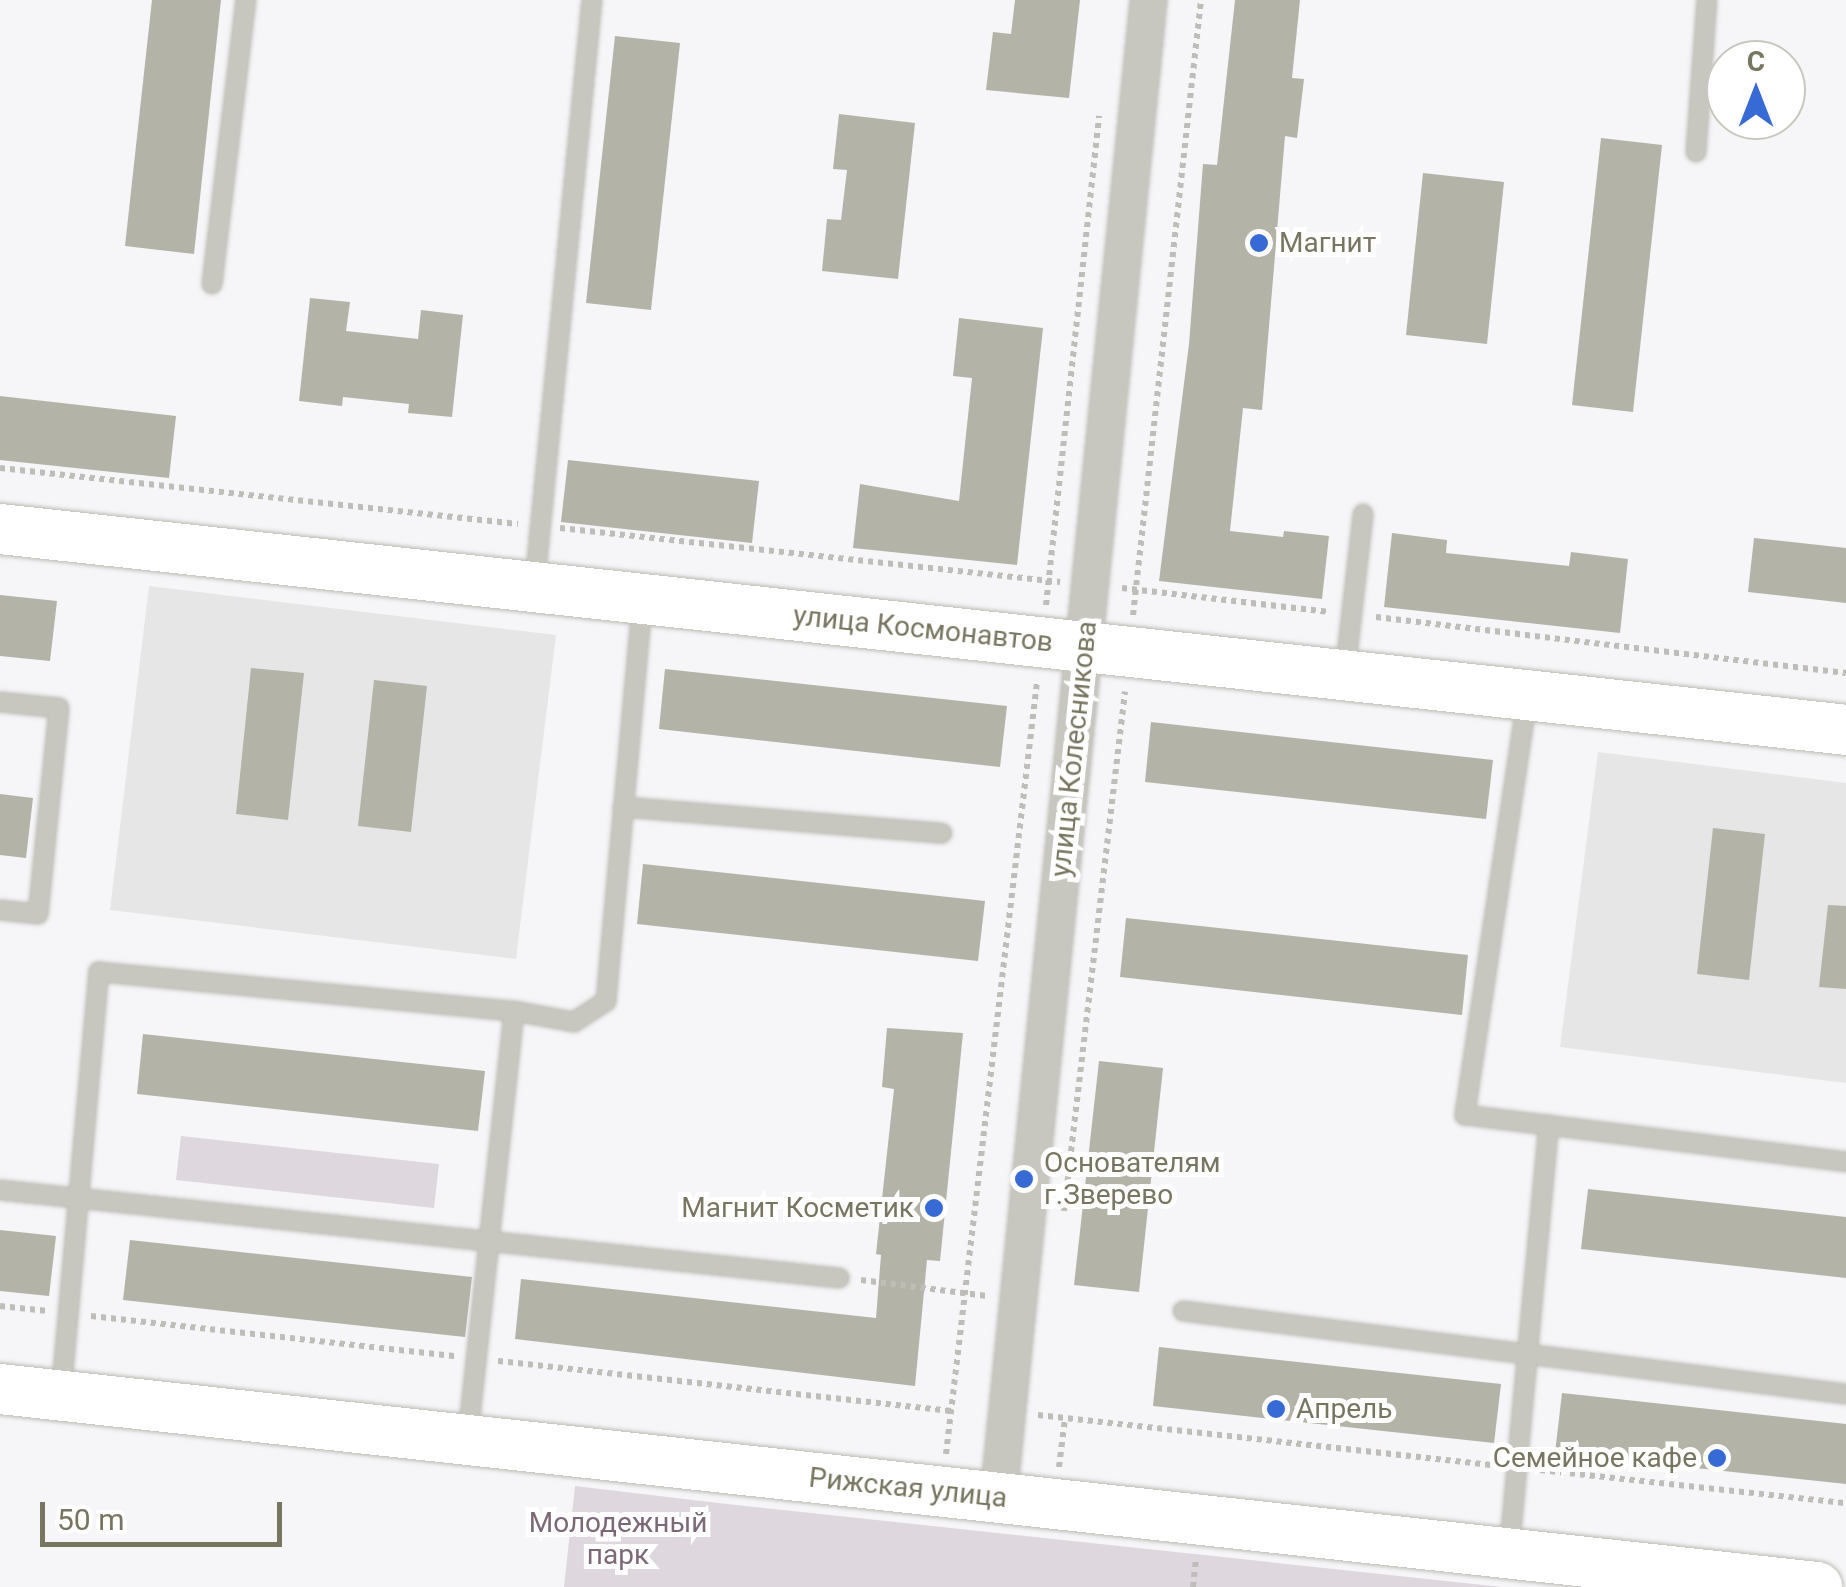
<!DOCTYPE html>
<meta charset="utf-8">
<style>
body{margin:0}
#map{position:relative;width:1846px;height:1587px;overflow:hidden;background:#f6f5f8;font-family:Roboto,sans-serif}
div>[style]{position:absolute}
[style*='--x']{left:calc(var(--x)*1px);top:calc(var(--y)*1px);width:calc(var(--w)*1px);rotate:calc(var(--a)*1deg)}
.built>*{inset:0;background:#e6e6e6}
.green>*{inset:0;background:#ded7de}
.building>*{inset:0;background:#b4b3a7}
.path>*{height:6px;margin-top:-3px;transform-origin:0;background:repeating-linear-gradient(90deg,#bebdb8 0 5px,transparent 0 10px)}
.roads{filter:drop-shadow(0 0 2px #bcbbb2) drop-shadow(0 0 2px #bcbbb2)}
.lane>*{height:18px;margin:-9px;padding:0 9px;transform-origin:9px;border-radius:9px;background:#c7c6bf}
.street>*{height:35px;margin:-17.5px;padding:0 17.5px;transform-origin:17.5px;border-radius:17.5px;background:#c7c6bf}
.secondary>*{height:50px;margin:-25px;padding:0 25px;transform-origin:25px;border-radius:25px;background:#fff}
.dots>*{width:28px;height:28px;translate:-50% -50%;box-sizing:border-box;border:5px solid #fff;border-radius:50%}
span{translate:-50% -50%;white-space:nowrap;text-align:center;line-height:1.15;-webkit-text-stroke:10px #fff;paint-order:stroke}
.poi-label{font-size:28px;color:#787660}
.left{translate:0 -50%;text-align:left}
.right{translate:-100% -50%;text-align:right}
.street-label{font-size:28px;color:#787660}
.park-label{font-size:28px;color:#7c6877}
.north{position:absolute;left:1706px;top:40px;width:100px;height:100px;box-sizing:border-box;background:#fff;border:2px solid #c9c8bf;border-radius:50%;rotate:0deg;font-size:28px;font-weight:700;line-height:40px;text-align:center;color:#787660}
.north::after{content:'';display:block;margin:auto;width:35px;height:45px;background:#386ad5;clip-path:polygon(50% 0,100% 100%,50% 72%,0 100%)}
.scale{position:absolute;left:40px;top:1502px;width:242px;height:45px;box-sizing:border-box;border:5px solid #787660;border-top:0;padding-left:12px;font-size:30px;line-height:35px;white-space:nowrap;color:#787660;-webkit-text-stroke:8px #fff;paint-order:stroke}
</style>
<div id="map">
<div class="built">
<div style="clip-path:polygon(149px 586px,556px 635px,516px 959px,110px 910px)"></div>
<div style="clip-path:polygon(1598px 752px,1846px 783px,1846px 1083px,1560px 1047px)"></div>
</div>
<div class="green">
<div style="clip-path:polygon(181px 1136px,439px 1164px,434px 1208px,176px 1180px)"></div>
<div style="clip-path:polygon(575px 1486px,718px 1503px,1502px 1587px,564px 1587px)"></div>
</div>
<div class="building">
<div style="clip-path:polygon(152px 0,221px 0,194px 254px,125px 246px)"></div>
<div style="clip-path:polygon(1015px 0,1080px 0,1069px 98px,986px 90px,993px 32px,1011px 34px)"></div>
<div style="clip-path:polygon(1235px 0,1300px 0,1292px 78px,1304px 79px,1297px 138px,1285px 136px,1262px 410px,1243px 408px,1230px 531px,1283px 537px,1284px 531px,1329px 536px,1322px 599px,1159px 581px,1189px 344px,1203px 164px,1217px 165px)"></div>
<div style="clip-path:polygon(615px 36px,680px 43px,651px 310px,586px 303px)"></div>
<div style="clip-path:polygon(839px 114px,915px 123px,898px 279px,822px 271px,827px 219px,841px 220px,847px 170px,833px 169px)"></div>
<div style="clip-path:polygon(1601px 138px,1662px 145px,1633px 412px,1572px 405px)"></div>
<div style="clip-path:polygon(1423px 173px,1504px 182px,1487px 344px,1406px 335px)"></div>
<div style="clip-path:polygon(310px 298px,350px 302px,346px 331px,418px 339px,421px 310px,463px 315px,452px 417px,408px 413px,409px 404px,343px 397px,342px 406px,299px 401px)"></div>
<div style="clip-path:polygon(959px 318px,1043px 328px,1017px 565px,853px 548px,860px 484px,959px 501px,972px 378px,953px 376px)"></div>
<div style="clip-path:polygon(0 396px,176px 416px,169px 478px,0 460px)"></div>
<div style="clip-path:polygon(568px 460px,759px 481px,752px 543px,561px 522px)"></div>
<div style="clip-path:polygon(1392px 533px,1447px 540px,1446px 553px,1569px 566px,1571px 552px,1628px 559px,1620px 633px,1384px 607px)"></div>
<div style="clip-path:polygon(1754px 538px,1846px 548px,1846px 603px,1748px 592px)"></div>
<div style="clip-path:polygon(0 595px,57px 601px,50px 661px,0 656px)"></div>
<div style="clip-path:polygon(251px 668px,304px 673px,288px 820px,236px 814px)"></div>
<div style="clip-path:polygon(665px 669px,1007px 706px,1000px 767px,659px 729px)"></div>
<div style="clip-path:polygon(374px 680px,427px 686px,411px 832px,358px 826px)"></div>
<div style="clip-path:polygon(1151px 722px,1493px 760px,1486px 819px,1145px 782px)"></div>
<div style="clip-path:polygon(0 794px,33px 798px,26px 858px,0 855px)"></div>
<div style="clip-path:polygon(1713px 828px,1765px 834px,1749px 980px,1697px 974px)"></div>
<div style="clip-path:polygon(643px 864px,985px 901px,978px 961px,637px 924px)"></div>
<div style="clip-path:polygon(1828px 905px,1846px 906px,1846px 989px,1819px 987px)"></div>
<div style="clip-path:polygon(1126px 918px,1468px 955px,1462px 1015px,1120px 977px)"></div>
<div style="clip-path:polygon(887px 1028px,963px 1033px,940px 1261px,927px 1260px,915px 1386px,515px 1339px,521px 1279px,876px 1318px,881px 1255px,876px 1254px,894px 1089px,882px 1087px)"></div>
<div style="clip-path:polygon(143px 1034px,485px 1071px,478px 1131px,137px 1094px)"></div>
<div style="clip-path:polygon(1099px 1061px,1163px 1068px,1139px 1292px,1074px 1285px)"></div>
<div style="clip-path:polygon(1588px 1189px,1846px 1217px,1846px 1278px,1581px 1249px)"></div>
<div style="clip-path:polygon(0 1230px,56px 1236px,49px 1296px,0 1291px)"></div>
<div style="clip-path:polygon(130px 1240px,472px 1277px,465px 1337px,123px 1300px)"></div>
<div style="clip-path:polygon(1159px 1347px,1501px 1384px,1494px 1443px,1153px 1406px)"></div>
<div style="clip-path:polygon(1562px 1393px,1846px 1424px,1846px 1484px,1555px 1453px)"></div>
</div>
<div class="path">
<div style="--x:0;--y:468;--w:521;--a:6.17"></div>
<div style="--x:560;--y:528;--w:503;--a:6.16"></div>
<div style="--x:1122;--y:588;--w:207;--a:6.6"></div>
<div style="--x:1046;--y:605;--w:492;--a:-83.8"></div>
<div style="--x:1133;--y:615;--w:619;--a:-83.69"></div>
<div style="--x:1376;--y:617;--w:473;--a:6.8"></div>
<div style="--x:1064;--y:1211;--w:523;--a:-83.3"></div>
<div style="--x:861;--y:1280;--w:127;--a:7.2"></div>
<div style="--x:0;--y:1306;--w:48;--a:5.9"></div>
<div style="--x:91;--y:1316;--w:367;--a:6.3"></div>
<div style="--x:498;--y:1361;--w:456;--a:6.3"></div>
<div style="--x:1038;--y:1415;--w:463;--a:6.3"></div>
<div style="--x:946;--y:1454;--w:777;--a:-83.28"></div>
<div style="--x:1059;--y:1467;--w:49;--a:-83"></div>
<div style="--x:1540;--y:1470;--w:308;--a:6.2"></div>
<div style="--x:1193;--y:1587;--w:29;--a:-84"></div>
</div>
<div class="roads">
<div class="lane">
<div style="--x:1696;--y:152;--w:152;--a:-85.9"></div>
<div style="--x:212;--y:284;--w:286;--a:-83.2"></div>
<div style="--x:535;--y:582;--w:585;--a:-84.41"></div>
<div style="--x:1345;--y:673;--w:160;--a:-83.5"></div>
<div style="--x:1527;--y:699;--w:421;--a:98.5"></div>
<div style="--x:1465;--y:1115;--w:384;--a:7"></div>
<div style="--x:0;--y:702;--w:59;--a:5.8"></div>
<div style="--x:59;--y:708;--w:207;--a:95.8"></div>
<div style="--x:38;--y:914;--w:38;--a:-174"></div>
<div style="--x:623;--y:807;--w:320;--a:4.7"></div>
<div style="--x:0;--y:1190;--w:844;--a:5.99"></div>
<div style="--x:1183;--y:1311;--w:668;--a:7.14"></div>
<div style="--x:61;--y:1395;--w:425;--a:-84.9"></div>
<div style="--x:99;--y:972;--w:417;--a:5.4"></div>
<div style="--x:468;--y:1435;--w:426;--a:-83.8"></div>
<div style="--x:514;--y:1011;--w:61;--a:10.4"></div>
<div style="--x:574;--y:1022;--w:38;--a:-33"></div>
<div style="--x:606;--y:1001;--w:399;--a:-84.8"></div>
<div style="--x:1509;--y:1553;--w:430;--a:-84.7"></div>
</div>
<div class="street">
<div style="--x:998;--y:1498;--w:1505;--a:-84.28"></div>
</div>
<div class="secondary">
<div style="--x:0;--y:529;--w:1857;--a:6.21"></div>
<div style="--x:0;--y:1389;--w:1828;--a:6.22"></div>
</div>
</div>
<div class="dots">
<div style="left:1259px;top:243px;background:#386ad5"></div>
<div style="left:1024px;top:1179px;background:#386ad5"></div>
<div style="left:934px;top:1208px;background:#386ad5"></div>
<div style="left:1276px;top:1409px;background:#386ad5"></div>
<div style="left:1717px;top:1458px;background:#386ad5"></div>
</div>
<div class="poi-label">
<span class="left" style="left:1279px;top:243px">Магнит</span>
<span class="left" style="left:1044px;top:1179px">Основателям<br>г.Зверево</span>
<span class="right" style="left:914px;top:1208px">Магнит Косметик</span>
<span class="left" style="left:1296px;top:1409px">Апрель</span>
<span class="right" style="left:1697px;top:1458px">Семейное кафе</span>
</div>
<div class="street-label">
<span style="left:923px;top:629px;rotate:6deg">улица Космонавтов</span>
<span style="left:1074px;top:749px;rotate:-84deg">улица Колесникова</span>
<span style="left:908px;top:1488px;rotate:6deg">Рижская улица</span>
</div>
<div class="park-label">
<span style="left:618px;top:1539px">Молодежный<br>парк</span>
</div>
<div class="north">С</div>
<div class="scale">50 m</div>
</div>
